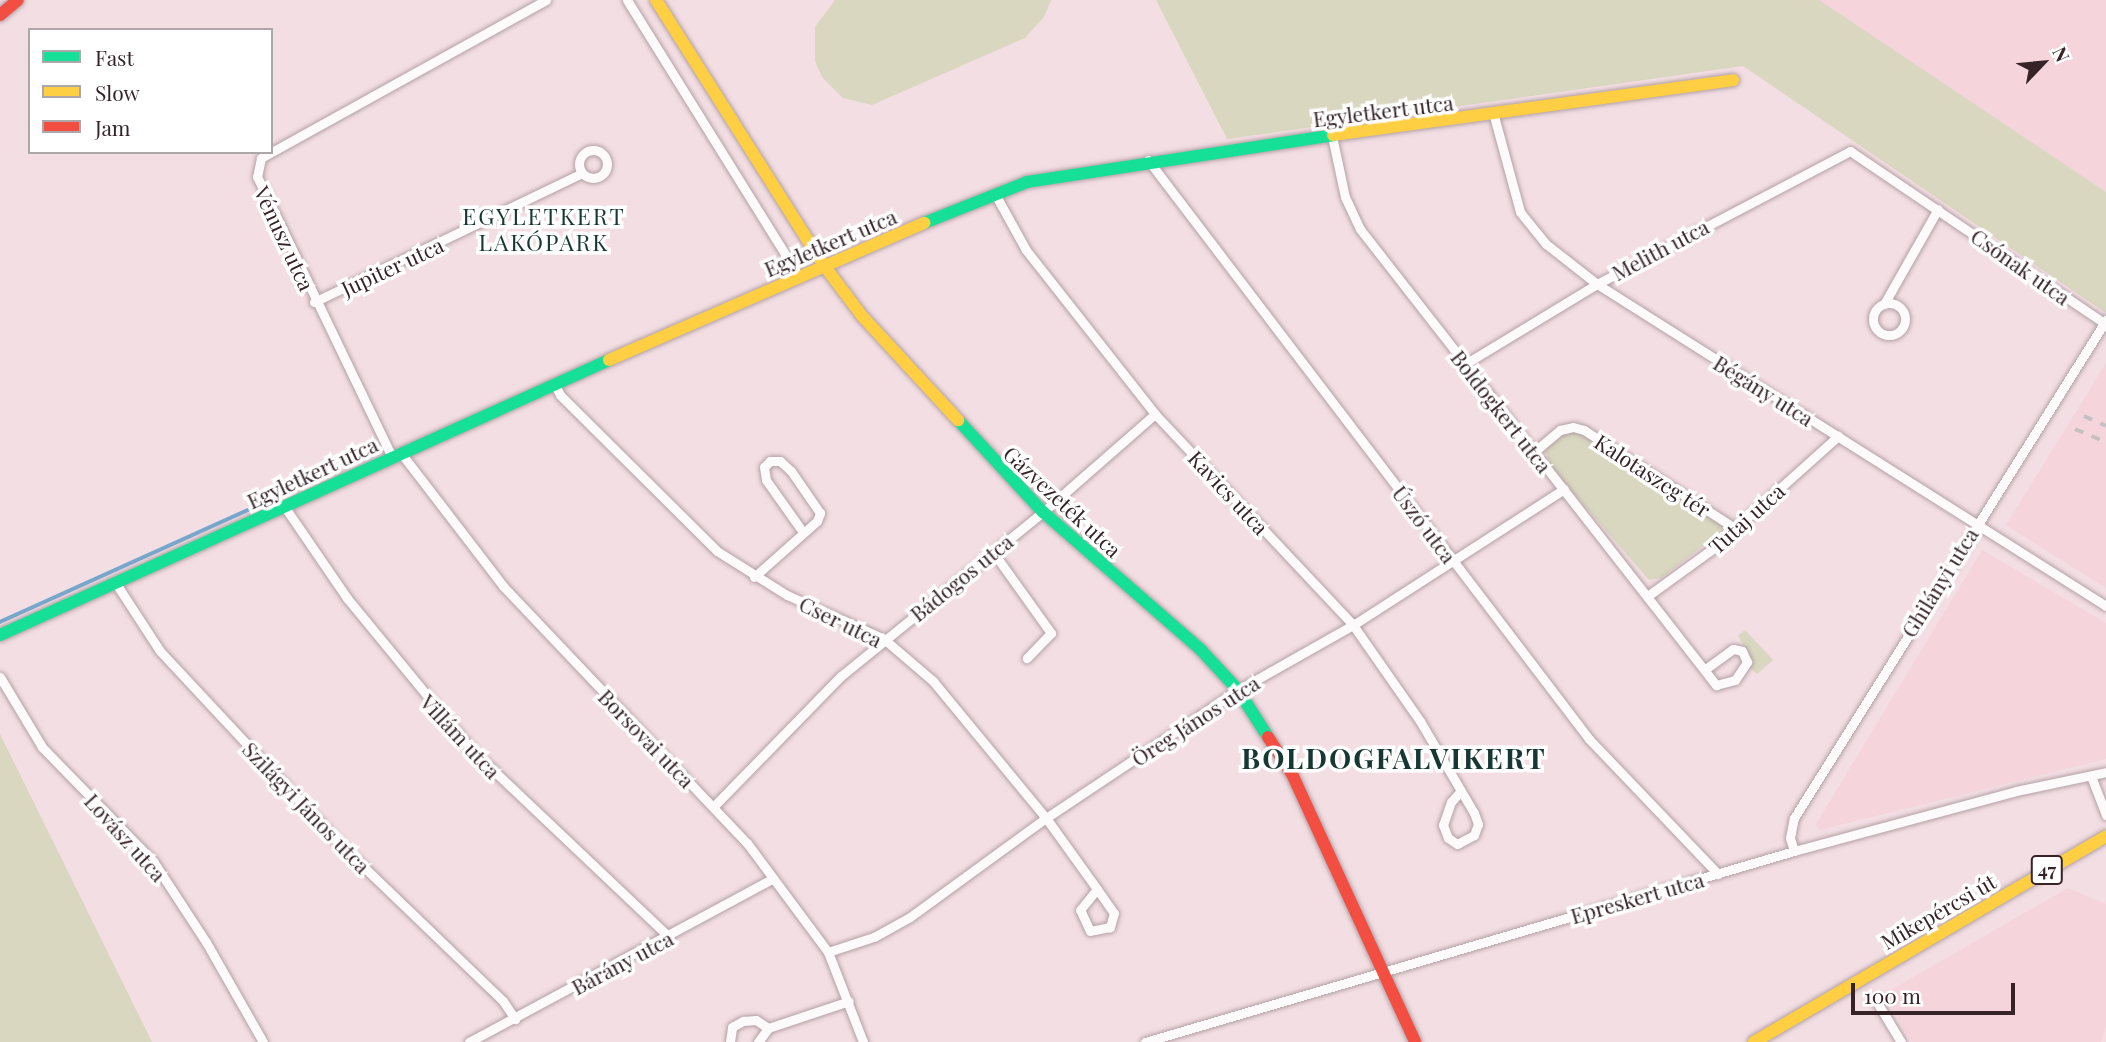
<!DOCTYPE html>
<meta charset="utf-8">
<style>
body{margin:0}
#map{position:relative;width:2106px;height:1042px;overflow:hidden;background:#f3dee3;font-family:"Playfair Display",serif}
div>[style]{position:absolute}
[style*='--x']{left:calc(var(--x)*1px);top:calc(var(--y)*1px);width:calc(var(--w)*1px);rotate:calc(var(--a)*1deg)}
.built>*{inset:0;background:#f6d4dc}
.green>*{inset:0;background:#d9d7bf}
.stream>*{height:3.5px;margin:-1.75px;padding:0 1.75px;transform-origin:1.75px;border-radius:1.75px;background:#76a7ce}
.roads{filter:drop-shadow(0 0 2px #b2a1a5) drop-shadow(0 0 2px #b2a1a5)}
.street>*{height:9px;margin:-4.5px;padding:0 4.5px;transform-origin:4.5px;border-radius:4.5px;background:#fdfafb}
.street>.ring{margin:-4.5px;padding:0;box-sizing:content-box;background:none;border:9px solid #fdfafb;border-radius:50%}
.fast>*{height:12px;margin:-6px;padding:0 6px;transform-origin:6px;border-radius:6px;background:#16e098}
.slow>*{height:12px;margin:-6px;padding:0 6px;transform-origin:6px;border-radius:6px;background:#ffcf43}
.jam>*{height:12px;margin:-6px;padding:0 6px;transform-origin:6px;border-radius:6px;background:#f24e42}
.rail>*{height:3.5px;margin-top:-1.75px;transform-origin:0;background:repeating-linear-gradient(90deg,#c4bfc0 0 9px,transparent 0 18px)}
span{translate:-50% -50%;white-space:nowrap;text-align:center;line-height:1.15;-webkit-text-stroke:7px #fff;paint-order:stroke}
.shield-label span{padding:2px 5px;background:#fff;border:2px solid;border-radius:5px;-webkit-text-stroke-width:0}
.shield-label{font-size:19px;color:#352328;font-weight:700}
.street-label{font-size:21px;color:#352328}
.neighbourhood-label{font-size:23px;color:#173832;letter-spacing:2px}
.district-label{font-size:28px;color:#173832;font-weight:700;letter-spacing:2px}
.legend{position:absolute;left:28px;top:28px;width:245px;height:126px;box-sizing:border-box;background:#fff;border:2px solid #aea7a9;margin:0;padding:9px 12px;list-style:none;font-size:21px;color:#352328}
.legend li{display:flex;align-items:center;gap:14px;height:35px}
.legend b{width:35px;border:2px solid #aea7a9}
.north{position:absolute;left:2008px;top:28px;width:70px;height:70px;-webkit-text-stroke:5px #fff;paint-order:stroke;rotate:64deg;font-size:19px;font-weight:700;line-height:28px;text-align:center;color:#352328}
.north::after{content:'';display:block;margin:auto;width:24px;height:32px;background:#352328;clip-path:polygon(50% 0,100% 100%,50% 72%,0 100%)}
.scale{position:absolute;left:1851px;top:983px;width:164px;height:32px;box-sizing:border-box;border:4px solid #352328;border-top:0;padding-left:9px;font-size:21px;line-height:24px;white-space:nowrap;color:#352328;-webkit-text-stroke:5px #fff;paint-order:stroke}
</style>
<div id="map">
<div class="built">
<div style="clip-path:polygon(1819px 0,2106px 0,2106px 192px)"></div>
<div style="clip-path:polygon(2106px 363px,2106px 588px,2006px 525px)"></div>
<div style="clip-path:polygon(1982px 550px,2106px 623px,2106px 759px,1820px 830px,1816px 824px)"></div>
<div style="clip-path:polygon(2068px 888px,2106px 904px,2106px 1026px,2101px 1042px,1912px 1042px,1884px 994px)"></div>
</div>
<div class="green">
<div style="clip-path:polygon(835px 0,1051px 0,1044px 17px,1025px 38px,872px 105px,843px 98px,822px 77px,815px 61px,815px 27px)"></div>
<div style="clip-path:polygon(1156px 0,1819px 0,2106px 192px,2106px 313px,1743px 66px,1227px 139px)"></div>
<div style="clip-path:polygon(1568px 431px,1583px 434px,1725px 524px,1724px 530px,1661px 578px,1649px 580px,1549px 465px,1545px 448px,1554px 437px)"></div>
<div style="clip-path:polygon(1745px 630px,1773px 660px,1757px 674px,1750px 668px,1750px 656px,1738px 636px)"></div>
<div style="clip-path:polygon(0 734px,152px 1042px,0 1042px)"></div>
</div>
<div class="stream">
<div style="--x:0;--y:622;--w:323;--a:-24.3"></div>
</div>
<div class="roads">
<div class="street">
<div style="--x:627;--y:0;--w:324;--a:58.1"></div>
<div style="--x:1494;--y:116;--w:99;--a:74.8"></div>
<div style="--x:1520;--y:212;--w:41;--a:50.9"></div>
<div style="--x:1546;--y:244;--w:65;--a:38.1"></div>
<div style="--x:1597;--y:284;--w:602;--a:32.32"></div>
<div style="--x:1332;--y:136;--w:62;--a:78"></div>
<div style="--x:1345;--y:197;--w:35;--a:65"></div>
<div style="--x:1360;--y:229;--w:579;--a:52.02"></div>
<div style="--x:1716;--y:685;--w:20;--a:-15"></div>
<div style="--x:1735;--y:680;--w:22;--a:-56"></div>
<div style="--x:1747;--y:662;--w:12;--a:-114"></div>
<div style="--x:1742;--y:651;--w:9;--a:-167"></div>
<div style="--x:1733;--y:649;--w:34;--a:144"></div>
<div class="ring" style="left:579px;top:150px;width:19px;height:19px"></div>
<div style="--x:1148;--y:160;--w:728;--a:52.7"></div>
<div style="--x:1589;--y:739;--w:187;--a:46.3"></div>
<div style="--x:995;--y:194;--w:64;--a:61"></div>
<div style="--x:1026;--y:250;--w:209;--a:51.8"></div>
<div style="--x:1155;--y:414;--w:289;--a:46.8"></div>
<div style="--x:1353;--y:625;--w:117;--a:55.1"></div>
<div style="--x:1420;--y:721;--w:107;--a:59.6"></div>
<div style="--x:1474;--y:813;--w:12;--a:70"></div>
<div style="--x:1478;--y:824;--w:12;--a:110"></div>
<div style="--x:1474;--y:835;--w:19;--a:152"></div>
<div style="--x:1457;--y:844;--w:11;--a:-146"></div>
<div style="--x:1448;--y:838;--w:14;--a:-111"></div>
<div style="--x:1443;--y:825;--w:24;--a:-71"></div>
<div style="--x:1451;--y:802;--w:13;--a:-48"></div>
<div style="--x:314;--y:302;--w:297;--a:-25.7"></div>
<div class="ring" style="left:1873px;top:303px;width:23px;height:23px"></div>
<div style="--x:1884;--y:304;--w:109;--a:-60.4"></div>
<div style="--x:1465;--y:364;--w:154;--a:-31.2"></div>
<div style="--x:1597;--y:284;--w:286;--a:-27.7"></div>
<div style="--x:1850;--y:151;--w:307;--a:34.1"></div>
<div style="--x:555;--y:385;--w:11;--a:63"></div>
<div style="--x:560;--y:395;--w:221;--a:44.8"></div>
<div style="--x:717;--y:551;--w:83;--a:32.2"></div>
<div style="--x:787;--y:595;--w:107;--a:24.4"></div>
<div style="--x:884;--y:639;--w:65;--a:40.6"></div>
<div style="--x:933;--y:681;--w:178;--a:50.5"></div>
<div style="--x:1046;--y:818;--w:87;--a:54.3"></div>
<div style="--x:1097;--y:889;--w:29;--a:55"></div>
<div style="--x:1114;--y:913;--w:15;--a:106"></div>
<div style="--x:1110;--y:927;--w:20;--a:169"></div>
<div style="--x:1090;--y:931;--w:23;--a:-115"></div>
<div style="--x:1080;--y:910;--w:27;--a:-51"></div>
<div style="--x:1535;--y:451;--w:33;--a:-40"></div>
<div style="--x:1560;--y:430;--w:13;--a:-13"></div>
<div style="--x:1573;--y:427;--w:11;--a:15"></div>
<div style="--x:1584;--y:430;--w:181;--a:33.1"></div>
<div style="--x:401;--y:453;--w:168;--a:52.5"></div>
<div style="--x:503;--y:586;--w:354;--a:46.5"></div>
<div style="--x:747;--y:843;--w:136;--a:53.4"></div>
<div style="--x:828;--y:952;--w:97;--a:68.7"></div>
<div style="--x:392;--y:457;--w:311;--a:-115.7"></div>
<div style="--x:257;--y:177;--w:19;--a:-78"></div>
<div style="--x:261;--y:158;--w:326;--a:-29"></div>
<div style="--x:284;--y:506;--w:112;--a:55.6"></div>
<div style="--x:347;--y:598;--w:195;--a:50.6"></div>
<div style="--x:471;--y:749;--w:273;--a:43.5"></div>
<div style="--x:993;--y:552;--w:100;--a:54.4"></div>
<div style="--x:1051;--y:633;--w:35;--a:134"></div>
<div style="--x:754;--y:577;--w:84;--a:-41.6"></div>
<div style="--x:817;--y:521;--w:9;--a:-69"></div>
<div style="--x:820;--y:513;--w:51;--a:-124.6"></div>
<div style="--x:791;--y:471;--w:15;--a:-138"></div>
<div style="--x:780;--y:461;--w:10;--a:180"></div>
<div style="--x:770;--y:461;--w:8;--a:135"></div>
<div style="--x:764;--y:467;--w:13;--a:81"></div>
<div style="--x:766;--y:480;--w:59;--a:54.7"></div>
<div style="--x:115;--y:582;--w:82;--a:56.9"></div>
<div style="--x:160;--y:651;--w:267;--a:47"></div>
<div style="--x:342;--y:846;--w:223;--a:43.9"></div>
<div style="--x:503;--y:1001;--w:22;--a:56"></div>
<div style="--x:1649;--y:595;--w:77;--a:-36"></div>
<div style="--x:1711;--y:550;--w:171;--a:-41.9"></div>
<div style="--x:0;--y:677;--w:82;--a:59"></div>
<div style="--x:42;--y:747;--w:159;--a:45.8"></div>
<div style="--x:153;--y:861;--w:97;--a:56.8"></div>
<div style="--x:206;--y:942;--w:115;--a:60.3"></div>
<div style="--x:2091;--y:776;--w:42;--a:69"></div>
<div style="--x:714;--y:806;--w:182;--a:-45.7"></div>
<div style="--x:841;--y:676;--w:260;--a:-39.1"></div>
<div style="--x:1043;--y:512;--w:149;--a:-41.2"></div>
<div style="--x:1794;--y:851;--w:14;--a:-107"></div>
<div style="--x:1790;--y:838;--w:20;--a:-79"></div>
<div style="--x:1794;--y:818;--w:588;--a:-57.93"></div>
<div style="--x:828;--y:952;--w:48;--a:-18.1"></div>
<div style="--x:874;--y:937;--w:41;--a:-29.1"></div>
<div style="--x:910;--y:917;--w:168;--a:-36.1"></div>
<div style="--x:1046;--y:818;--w:231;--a:-33.7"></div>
<div style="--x:1238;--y:690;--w:132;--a:-29.5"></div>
<div style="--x:1353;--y:625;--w:251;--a:-32.8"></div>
<div style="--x:1875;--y:999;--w:50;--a:58.8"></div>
<div style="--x:469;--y:1042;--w:345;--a:-28.3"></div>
<div style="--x:730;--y:1042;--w:15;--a:-82"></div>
<div style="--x:732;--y:1027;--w:13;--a:-29"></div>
<div style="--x:743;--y:1021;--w:13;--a:-4"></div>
<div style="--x:756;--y:1020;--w:14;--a:34"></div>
<div style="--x:758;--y:1042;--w:17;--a:-54"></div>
<div style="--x:768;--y:1028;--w:85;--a:-18.4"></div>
<div style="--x:1145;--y:1042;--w:677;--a:-16.4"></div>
<div style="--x:1794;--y:851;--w:230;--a:-15.1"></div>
<div style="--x:2016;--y:791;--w:92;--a:-11.9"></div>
</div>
<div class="fast">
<div style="--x:924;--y:223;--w:111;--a:-21.7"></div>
<div style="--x:1027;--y:182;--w:310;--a:-8.7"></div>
<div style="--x:958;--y:420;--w:125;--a:47.3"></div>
<div style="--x:1043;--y:512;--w:210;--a:41.1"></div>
<div style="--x:1201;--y:650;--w:54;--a:47.2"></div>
<div style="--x:1238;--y:690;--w:56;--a:57.4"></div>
<div style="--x:0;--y:635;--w:668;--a:-24.3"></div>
</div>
<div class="slow">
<div style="--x:656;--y:0;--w:312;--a:57.7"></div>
<div style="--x:823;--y:264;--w:65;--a:53.1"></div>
<div style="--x:862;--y:316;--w:142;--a:47.3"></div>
<div style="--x:1333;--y:135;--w:404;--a:-7.8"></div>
<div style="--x:609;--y:360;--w:344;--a:-23.5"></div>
<div style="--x:1754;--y:1042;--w:408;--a:-30.3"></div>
</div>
<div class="jam">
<div style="--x:0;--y:15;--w:23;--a:-40"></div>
<div style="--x:1268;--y:737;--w:44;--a:57"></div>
<div style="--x:1292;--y:774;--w:295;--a:65.3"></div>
</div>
</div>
<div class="rail">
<div style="--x:2084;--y:416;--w:24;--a:24"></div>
<div style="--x:2075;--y:429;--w:34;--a:23"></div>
</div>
<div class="shield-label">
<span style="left:2047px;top:870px">47</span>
</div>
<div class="street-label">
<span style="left:1383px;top:110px;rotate:-7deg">Egyletkert utca</span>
<span style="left:285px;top:238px;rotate:65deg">Vénusz utca</span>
<span style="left:830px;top:242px;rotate:-23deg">Egyletkert utca</span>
<span style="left:1660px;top:249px;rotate:-28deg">Melith utca</span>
<span style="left:392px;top:266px;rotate:-25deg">Jupiter utca</span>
<span style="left:2021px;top:266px;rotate:35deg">Csónak utca</span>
<span style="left:1764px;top:390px;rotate:32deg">Bégány utca</span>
<span style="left:1502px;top:411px;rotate:52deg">Boldogkert utca</span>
<span style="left:312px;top:472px;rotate:-25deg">Egyletkert utca</span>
<span style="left:1653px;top:475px;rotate:33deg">Kalotaszeg tér</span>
<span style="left:1229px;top:492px;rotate:47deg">Kavics utca</span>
<span style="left:1063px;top:501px;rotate:43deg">Gázvezeték utca</span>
<span style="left:1746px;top:518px;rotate:-42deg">Tutaj utca</span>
<span style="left:1425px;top:524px;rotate:53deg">Úszó utca</span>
<span style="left:961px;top:577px;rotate:-39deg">Bádogos utca</span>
<span style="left:1939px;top:582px;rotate:-58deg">Ghilányi utca</span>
<span style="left:841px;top:621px;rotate:26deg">Cser utca</span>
<span style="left:1195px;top:720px;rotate:-33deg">Öreg János utca</span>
<span style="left:461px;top:736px;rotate:47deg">Villám utca</span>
<span style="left:647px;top:738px;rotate:46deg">Borsovai utca</span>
<span style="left:307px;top:807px;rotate:46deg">Szilágyi János utca</span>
<span style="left:126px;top:837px;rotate:48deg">Lovász utca</span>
<span style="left:1637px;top:897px;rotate:-16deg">Epreskert utca</span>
<span style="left:1938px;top:911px;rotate:-30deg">Mikepércsi út</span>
<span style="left:622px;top:962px;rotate:-28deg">Bárány utca</span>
</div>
<div class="neighbourhood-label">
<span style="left:544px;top:229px">EGYLETKERT<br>LAKÓPARK</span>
</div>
<div class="district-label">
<span style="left:1394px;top:758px">BOLDOGFALVIKERT</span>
</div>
<ul class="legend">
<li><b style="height:9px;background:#16e098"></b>Fast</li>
<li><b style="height:9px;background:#ffcf43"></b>Slow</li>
<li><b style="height:9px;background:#f24e42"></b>Jam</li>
</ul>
<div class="north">N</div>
<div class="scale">100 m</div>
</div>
